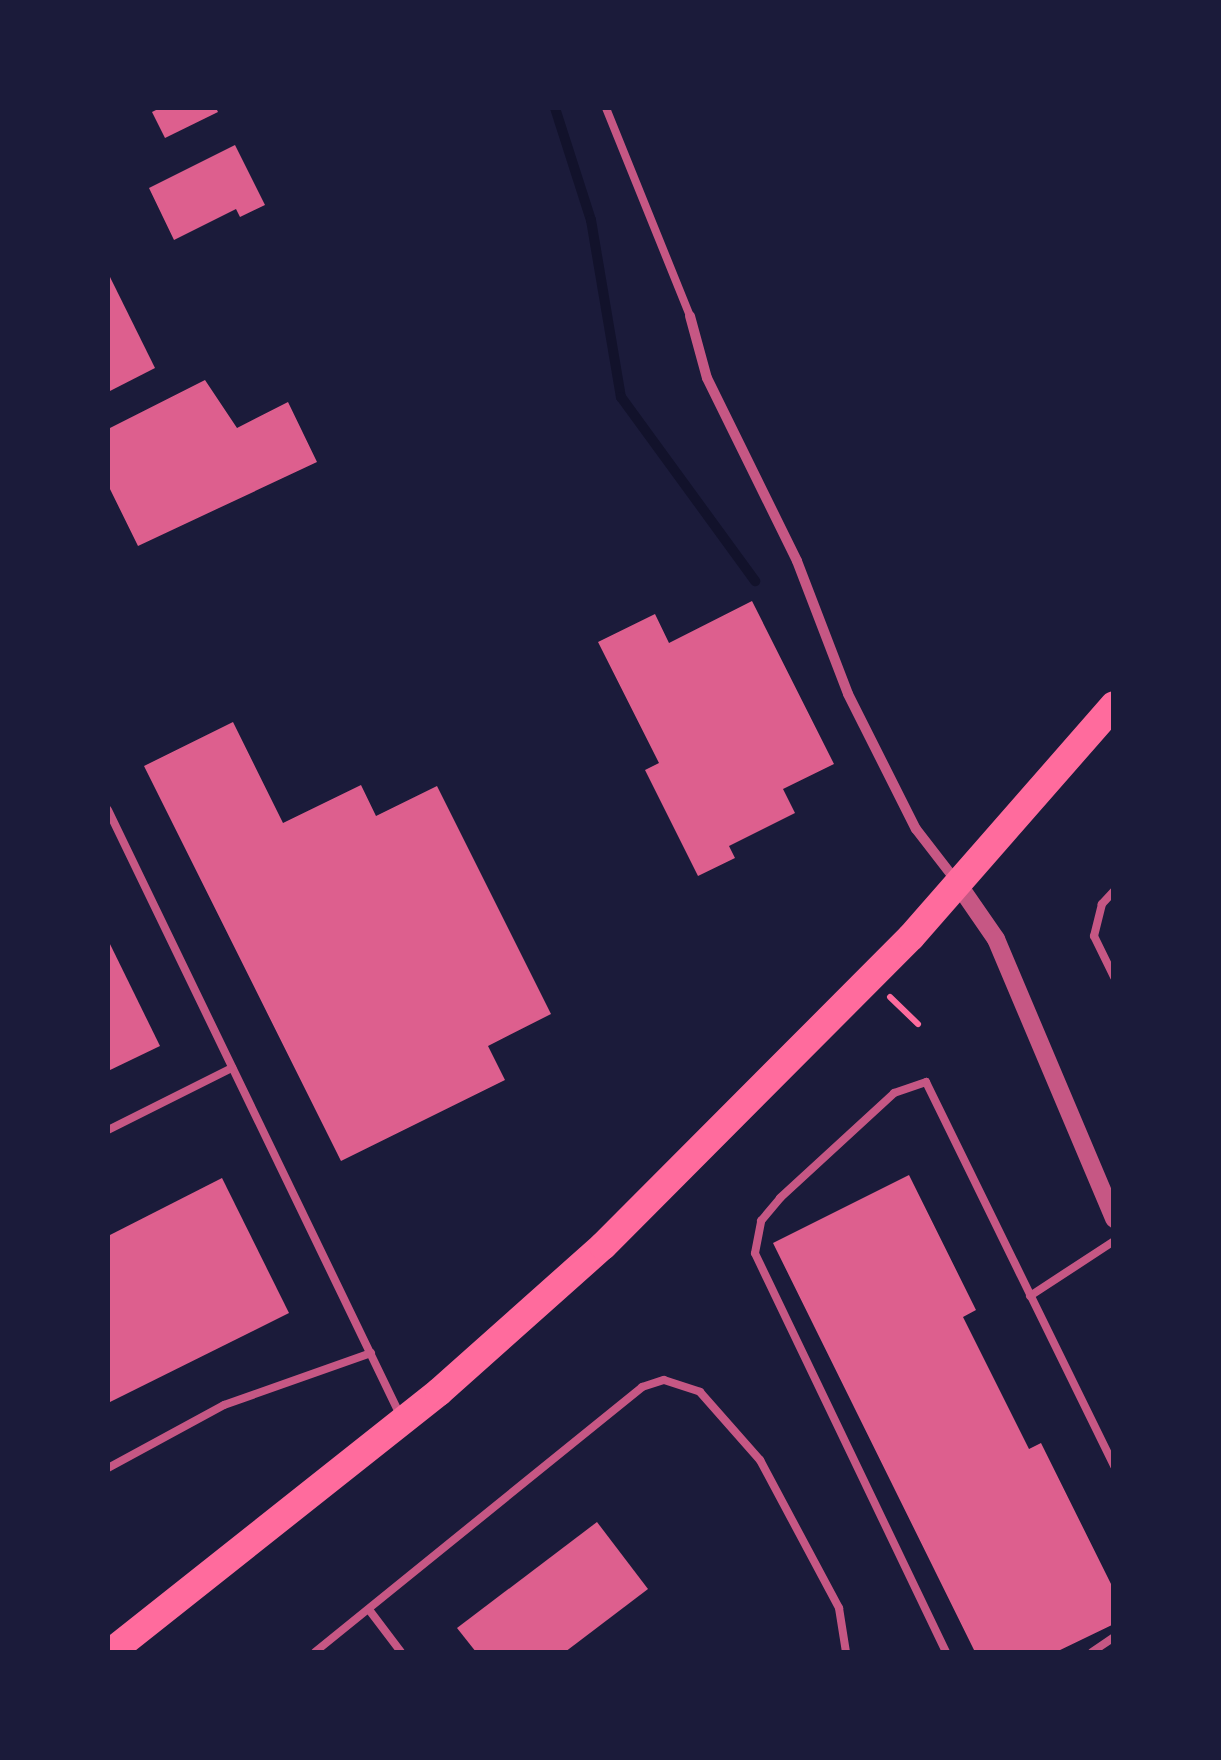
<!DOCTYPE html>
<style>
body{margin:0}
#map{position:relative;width:1221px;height:1760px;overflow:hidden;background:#1b1b3a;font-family:"DejaVu Sans",sans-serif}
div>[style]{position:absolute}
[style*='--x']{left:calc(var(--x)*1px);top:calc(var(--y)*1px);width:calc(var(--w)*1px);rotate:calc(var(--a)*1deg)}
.stream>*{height:10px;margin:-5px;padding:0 5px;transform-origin:5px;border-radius:5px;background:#12122b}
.building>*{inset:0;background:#dd5f8e}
.path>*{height:6px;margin:-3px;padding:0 3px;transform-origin:3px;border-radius:3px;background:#ff6b9d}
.service>*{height:8px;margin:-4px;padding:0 4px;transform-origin:4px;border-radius:4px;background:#c65784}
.minor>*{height:10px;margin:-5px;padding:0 5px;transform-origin:5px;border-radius:5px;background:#c65784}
.tertiary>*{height:18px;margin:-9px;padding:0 9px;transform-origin:9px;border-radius:9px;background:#c65784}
.trunk>*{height:28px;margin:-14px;padding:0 14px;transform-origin:14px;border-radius:14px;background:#ff6b9d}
span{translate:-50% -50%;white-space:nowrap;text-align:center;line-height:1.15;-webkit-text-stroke:8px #1b1b3a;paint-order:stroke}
.frame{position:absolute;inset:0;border:110px solid #1b1b3a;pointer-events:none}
</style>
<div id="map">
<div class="stream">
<div style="--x:555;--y:108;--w:118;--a:72.2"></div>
<div style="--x:591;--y:220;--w:180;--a:80.4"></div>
<div style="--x:621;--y:397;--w:228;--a:53.9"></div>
</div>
<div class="building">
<div style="clip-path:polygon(160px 108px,216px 108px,218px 112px,165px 138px,152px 112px)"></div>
<div style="clip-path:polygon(235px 145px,265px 205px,240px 217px,236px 209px,174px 240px,149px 188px)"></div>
<div style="clip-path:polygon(108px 273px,155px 368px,108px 392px)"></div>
<div style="clip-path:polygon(205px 380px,237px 428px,288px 402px,317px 462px,138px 546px,108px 485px,108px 429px)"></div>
<div style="clip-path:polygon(752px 601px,834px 764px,783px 789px,795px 813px,729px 846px,735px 858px,698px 876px,645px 770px,659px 763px,598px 642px,655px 614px,669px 643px)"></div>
<div style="clip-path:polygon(233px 722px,283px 823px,361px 785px,376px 816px,437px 786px,551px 1014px,488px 1046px,505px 1080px,341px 1161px,144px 766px)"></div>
<div style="clip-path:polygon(108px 940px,160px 1046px,108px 1071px)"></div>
<div style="clip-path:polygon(909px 1175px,976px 1310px,963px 1317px,1029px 1449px,1041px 1443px,1114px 1590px,1114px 1624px,1056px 1652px,975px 1652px,773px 1243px)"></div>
<div style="clip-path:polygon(222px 1178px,289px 1313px,108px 1403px,108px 1236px)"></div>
<div style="clip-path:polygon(597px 1522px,648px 1589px,565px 1652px,476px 1652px,457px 1628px)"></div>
</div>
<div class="path">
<div style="--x:890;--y:997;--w:39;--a:44"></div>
</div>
<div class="service">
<div style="--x:606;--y:108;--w:224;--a:68"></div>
<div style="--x:108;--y:810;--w:674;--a:64.23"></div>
<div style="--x:1114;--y:891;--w:18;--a:133"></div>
<div style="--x:1102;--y:904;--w:33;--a:104"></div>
<div style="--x:1094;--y:936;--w:46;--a:64"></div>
<div style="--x:108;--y:1130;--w:139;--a:-26.6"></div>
<div style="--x:1030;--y:1296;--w:100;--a:-33.2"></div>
<div style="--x:108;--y:1468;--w:132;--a:-28.5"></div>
<div style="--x:224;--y:1405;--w:156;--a:-19.5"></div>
<div style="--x:370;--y:1611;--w:51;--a:52.9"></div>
<div style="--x:315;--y:1652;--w:421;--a:-39"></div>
<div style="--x:642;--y:1387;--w:23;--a:-18"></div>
<div style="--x:664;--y:1380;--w:38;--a:18"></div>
<div style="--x:700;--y:1392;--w:91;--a:48.6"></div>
<div style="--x:760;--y:1460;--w:168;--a:61.9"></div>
<div style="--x:839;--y:1608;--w:45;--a:81"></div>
<div style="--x:946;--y:1652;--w:442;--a:-115.6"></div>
<div style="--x:755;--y:1253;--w:33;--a:-79"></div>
<div style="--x:761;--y:1221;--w:30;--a:-50"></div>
<div style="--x:780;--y:1198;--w:155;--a:-42.6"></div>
<div style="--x:894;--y:1093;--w:34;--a:-19"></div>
<div style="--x:926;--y:1082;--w:428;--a:63.9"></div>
<div style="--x:1092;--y:1652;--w:27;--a:-34"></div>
</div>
<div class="minor">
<div style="--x:690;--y:316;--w:64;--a:74.7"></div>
<div style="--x:707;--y:378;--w:204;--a:63.8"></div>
<div style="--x:797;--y:561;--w:142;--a:69"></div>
<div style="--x:848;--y:694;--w:151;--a:63.3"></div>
<div style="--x:916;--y:829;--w:67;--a:52.3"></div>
</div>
<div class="tertiary">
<div style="--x:958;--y:884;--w:67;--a:55.4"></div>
<div style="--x:996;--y:939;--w:304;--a:67.1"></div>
</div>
<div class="trunk">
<div style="--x:111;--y:1652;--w:419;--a:-38.4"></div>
<div style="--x:439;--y:1392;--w:220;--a:-41.7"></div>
<div style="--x:603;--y:1246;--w:436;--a:-45.1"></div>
<div style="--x:911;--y:937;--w:308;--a:-48.8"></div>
</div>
<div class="frame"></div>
</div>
